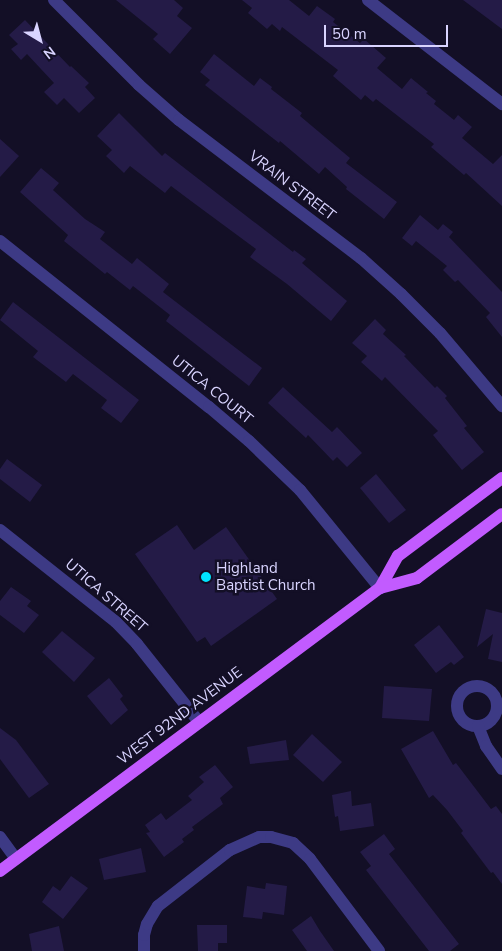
<!DOCTYPE html>
<style>
body{margin:0}
#map{position:relative;width:502px;height:951px;overflow:hidden;background:#130f26;font-family:"Nunito Sans",sans-serif}
div>[style]{position:absolute}
[style*='--x']{left:calc(var(--x)*1px);top:calc(var(--y)*1px);width:calc(var(--w)*1px);rotate:calc(var(--a)*1deg)}
.building>*{inset:0;background:#241b47}
.street>*{height:12px;margin:-6px;padding:0 6px;transform-origin:6px;border-radius:6px;background:#3d3a85}
.street>.ring{margin:-6px;padding:0;box-sizing:content-box;background:none;border:12px solid #3d3a85;border-radius:50%}
.primary>*{height:12px;margin:-6px;padding:0 6px;transform-origin:6px;border-radius:6px;background:#c25bff}
.dots>*{width:14px;height:14px;translate:-50% -50%;box-sizing:border-box;border:2px solid #130f26;border-radius:50%}
span{translate:-50% -50%;white-space:nowrap;text-align:center;line-height:1.15;-webkit-text-stroke:5px #130f26;paint-order:stroke}
.street-label{font-size:15px;color:#d9d4ff}
.poi-label{font-size:15px;color:#d9d4ff}
.left{translate:0 -50%;text-align:left}
.north{position:absolute;left:15px;top:15px;width:50px;height:50px;-webkit-text-stroke:4px #130f26;paint-order:stroke;rotate:143deg;font-size:14px;font-weight:700;line-height:20px;text-align:center;color:#d9d4ff}
.north::after{content:'';display:block;margin:auto;width:18px;height:22px;background:#d9d4ff;clip-path:polygon(50% 0,100% 100%,50% 72%,0 100%)}
.scale{position:absolute;left:324px;top:25px;width:124px;height:22px;box-sizing:border-box;border:2px solid #d9d4ff;border-top:0;padding-left:6px;font-size:15px;line-height:18px;white-space:nowrap;color:#d9d4ff;-webkit-text-stroke:4px #130f26;paint-order:stroke}
</style>
<div id="map">
<div class="building">
<div style="clip-path:polygon(116px 0,174px 0,183px 8px,177px 16px,192px 28px,170px 54px,153px 39px,158px 34px)"></div>
<div style="clip-path:polygon(242px 0,289px 0,309px 16px,317px 6px,335px 19px,333px 22px,360px 43px,364px 39px,386px 58px,377px 68px,402px 89px,411px 78px,428px 92px,426px 93px,436px 101px,434px 104px,454px 120px,458px 115px,472px 127px,462px 138px,493px 164px,502px 155px,502px 206px,466px 173px,464px 175px,431px 147px,434px 144px,376px 99px,373px 102px,365px 95px,361px 100px,333px 76px,338px 70px,282px 27px,280px 31px,272px 24px,267px 29px,248px 13px,252px 8px)"></div>
<div style="clip-path:polygon(463px 0,502px 0,502px 29px)"></div>
<div style="clip-path:polygon(25px 20px,70px 67px,71px 66px,89px 83px,85px 87px,95px 98px,79px 113px,64px 98px,57px 105px,44px 92px,54px 83px,27px 54px,21px 60px,11px 49px,18px 44px,9px 35px)"></div>
<div style="clip-path:polygon(214px 54px,254px 86px,260px 78px,272px 87px,271px 89px,302px 113px,300px 116px,350px 158px,346px 163px,397px 202px,384px 219px,346px 189px,347px 187px,325px 167px,319px 174px,280px 141px,279px 143px,205px 85px,210px 80px,200px 72px)"></div>
<div style="clip-path:polygon(119px 113px,162px 156px,165px 153px,293px 252px,294px 250px,306px 259px,302px 263px,347px 301px,331px 321px,287px 284px,250px 257px,256px 249px,191px 201px,171px 186px,165px 193px,130px 166px,124px 173px,106px 156px,112px 150px,97px 136px)"></div>
<div style="clip-path:polygon(0 139px,19px 156px,0 177px)"></div>
<div style="clip-path:polygon(41px 168px,59px 183px,53px 190px,85px 219px,105px 232px,100px 239px,132px 264px,137px 258px,169px 284px,163px 292px,262px 368px,249px 386px,166px 321px,170px 315px,133px 286px,130px 290px,107px 272px,105px 274px,64px 241px,68px 235px,20px 192px)"></div>
<div style="clip-path:polygon(420px 215px,438px 230px,443px 224px,453px 232px,449px 237px,502px 292px,502px 337px,486px 317px,490px 313px,458px 280px,455px 282px,443px 270px,447px 266px,416px 241px,412px 246px,402px 238px)"></div>
<div style="clip-path:polygon(13px 302px,139px 400px,121px 423px,101px 408px,107px 400px,73px 374px,66px 382px,33px 357px,38px 351px,0 320px)"></div>
<div style="clip-path:polygon(375px 319px,386px 330px,383px 334px,406px 355px,404px 356px,435px 388px,437px 386px,447px 396px,445px 398px,467px 426px,464px 428px,484px 452px,462px 470px,433px 435px,438px 431px,385px 377px,382px 381px,361px 362px,367px 356px,352px 343px)"></div>
<div style="clip-path:polygon(283px 387px,332px 432px,337px 427px,362px 453px,347px 467px,337px 457px,333px 461px,308px 435px,306px 438px,268px 403px)"></div>
<div style="clip-path:polygon(7px 459px,42px 485px,30px 502px,0 479px,0 469px)"></div>
<div style="clip-path:polygon(376px 474px,406px 510px,389px 523px,360px 488px)"></div>
<div style="clip-path:polygon(177px 525px,194px 550px,226px 527px,277px 599px,211px 646px,205px 637px,197px 642px,135px 554px)"></div>
<div style="clip-path:polygon(11px 587px,31px 601px,27px 606px,39px 615px,24px 633px,0 615px,0 601px)"></div>
<div style="clip-path:polygon(486px 609px,502px 613px,502px 662px,488px 659px,493px 634px,477px 647px)"></div>
<div style="clip-path:polygon(439px 625px,464px 657px,454px 665px,451px 662px,436px 673px,414px 645px)"></div>
<div style="clip-path:polygon(62px 631px,95px 658px,74px 682px,42px 652px)"></div>
<div style="clip-path:polygon(109px 678px,123px 696px,120px 699px,128px 710px,111px 725px,87px 696px)"></div>
<div style="clip-path:polygon(384px 686px,432px 689px,429px 721px,382px 718px)"></div>
<div style="clip-path:polygon(0 728px,16px 740px,49px 784px,29px 798px,0 759px)"></div>
<div style="clip-path:polygon(433px 731px,453px 765px,456px 763px,491px 809px,496px 806px,502px 814px,502px 884px,493px 872px,491px 873px,461px 833px,463px 831px,447px 810px,433px 795px,429px 798px,401px 749px)"></div>
<div style="clip-path:polygon(312px 734px,342px 762px,323px 782px,293px 755px)"></div>
<div style="clip-path:polygon(286px 740px,289px 760px,250px 764px,247px 747px)"></div>
<div style="clip-path:polygon(215px 765px,233px 787px,220px 798px,223px 804px,192px 827px,194px 830px,182px 839px,184px 842px,164px 857px,146px 833px,150px 832px,145px 825px,161px 813px,166px 820px,192px 800px,188px 796px,204px 782px,199px 777px)"></div>
<div style="clip-path:polygon(351px 791px,352px 806px,371px 803px,374px 826px,340px 831px,338px 816px,335px 817px,332px 795px)"></div>
<div style="clip-path:polygon(384px 834px,395px 849px,389px 854px,459px 944px,450px 951px,429px 951px,366px 870px,371px 866px,360px 852px)"></div>
<div style="clip-path:polygon(141px 848px,146px 872px,104px 880px,99px 859px)"></div>
<div style="clip-path:polygon(71px 876px,88px 888px,63px 919px,42px 902px,53px 886px,60px 891px)"></div>
<div style="clip-path:polygon(266px 883px,287px 886px,284px 915px,263px 912px,262px 919px,243px 917px,247px 886px,265px 889px)"></div>
<div style="clip-path:polygon(311px 916px,320px 931px,334px 951px,307px 951px,292px 930px)"></div>
<div style="clip-path:polygon(197px 925px,227px 925px,227px 943px,218px 943px,218px 951px,198px 951px)"></div>
<div style="clip-path:polygon(59px 926px,64px 951px,32px 951px,29px 934px)"></div>
</div>
<div class="street">
<div style="--x:54;--y:0;--w:120;--a:45"></div>
<div style="--x:139;--y:85;--w:53;--a:41.2"></div>
<div style="--x:179;--y:120;--w:228;--a:37.2"></div>
<div style="--x:361;--y:258;--w:54;--a:42"></div>
<div style="--x:401;--y:294;--w:55;--a:45"></div>
<div style="--x:440;--y:333;--w:96;--a:49.7"></div>
<div style="--x:368;--y:0;--w:170;--a:37.8"></div>
<div style="--x:0;--y:241;--w:267;--a:38.5"></div>
<div style="--x:209;--y:407;--w:52;--a:40.4"></div>
<div style="--x:249;--y:441;--w:71;--a:43.9"></div>
<div style="--x:300;--y:490;--w:127;--a:50.8"></div>
<div style="--x:0;--y:530;--w:148;--a:38.4"></div>
<div style="--x:116;--y:622;--w:30;--a:46"></div>
<div style="--x:137;--y:644;--w:100;--a:51.5"></div>
<div class="ring" style="left:457px;top:686px;width:28px;height:28px"></div>
<div style="--x:478;--y:726;--w:22;--a:68"></div>
<div style="--x:486;--y:746;--w:28;--a:55"></div>
<div style="--x:0;--y:837;--w:27;--a:54"></div>
<div style="--x:144;--y:951;--w:16;--a:-90"></div>
<div style="--x:144;--y:935;--w:11;--a:-75"></div>
<div style="--x:147;--y:924;--w:21;--a:-59"></div>
<div style="--x:158;--y:906;--w:91;--a:-37.9"></div>
<div style="--x:230;--y:850;--w:32;--a:-24"></div>
<div style="--x:259;--y:837;--w:12;--a:0"></div>
<div style="--x:271;--y:837;--w:23;--a:15"></div>
<div style="--x:293;--y:843;--w:23;--a:43"></div>
<div style="--x:310;--y:859;--w:115;--a:53.1"></div>
</div>
<div class="primary">
<div style="--x:380;--y:588;--w:37;--a:-61"></div>
<div style="--x:398;--y:556;--w:130;--a:-36.9"></div>
<div style="--x:0;--y:871;--w:474;--a:-36.7"></div>
<div style="--x:380;--y:588;--w:38;--a:-15"></div>
<div style="--x:417;--y:578;--w:106;--a:-37"></div>
</div>
<div class="dots">
<div style="left:206px;top:577px;background:#00e5ff"></div>
</div>
<div class="street-label">
<span style="left:292px;top:186px;rotate:37deg">VRAIN STREET</span>
<span style="left:212px;top:390px;rotate:39deg">UTICA COURT</span>
<span style="left:106px;top:596px;rotate:41deg">UTICA STREET</span>
<span style="left:180px;top:716px;rotate:-37deg">WEST 92ND AVENUE</span>
</div>
<div class="poi-label">
<span class="left" style="left:216px;top:577px">Highland<br>Baptist Church</span>
</div>
<div class="north">N</div>
<div class="scale">50 m</div>
</div>
